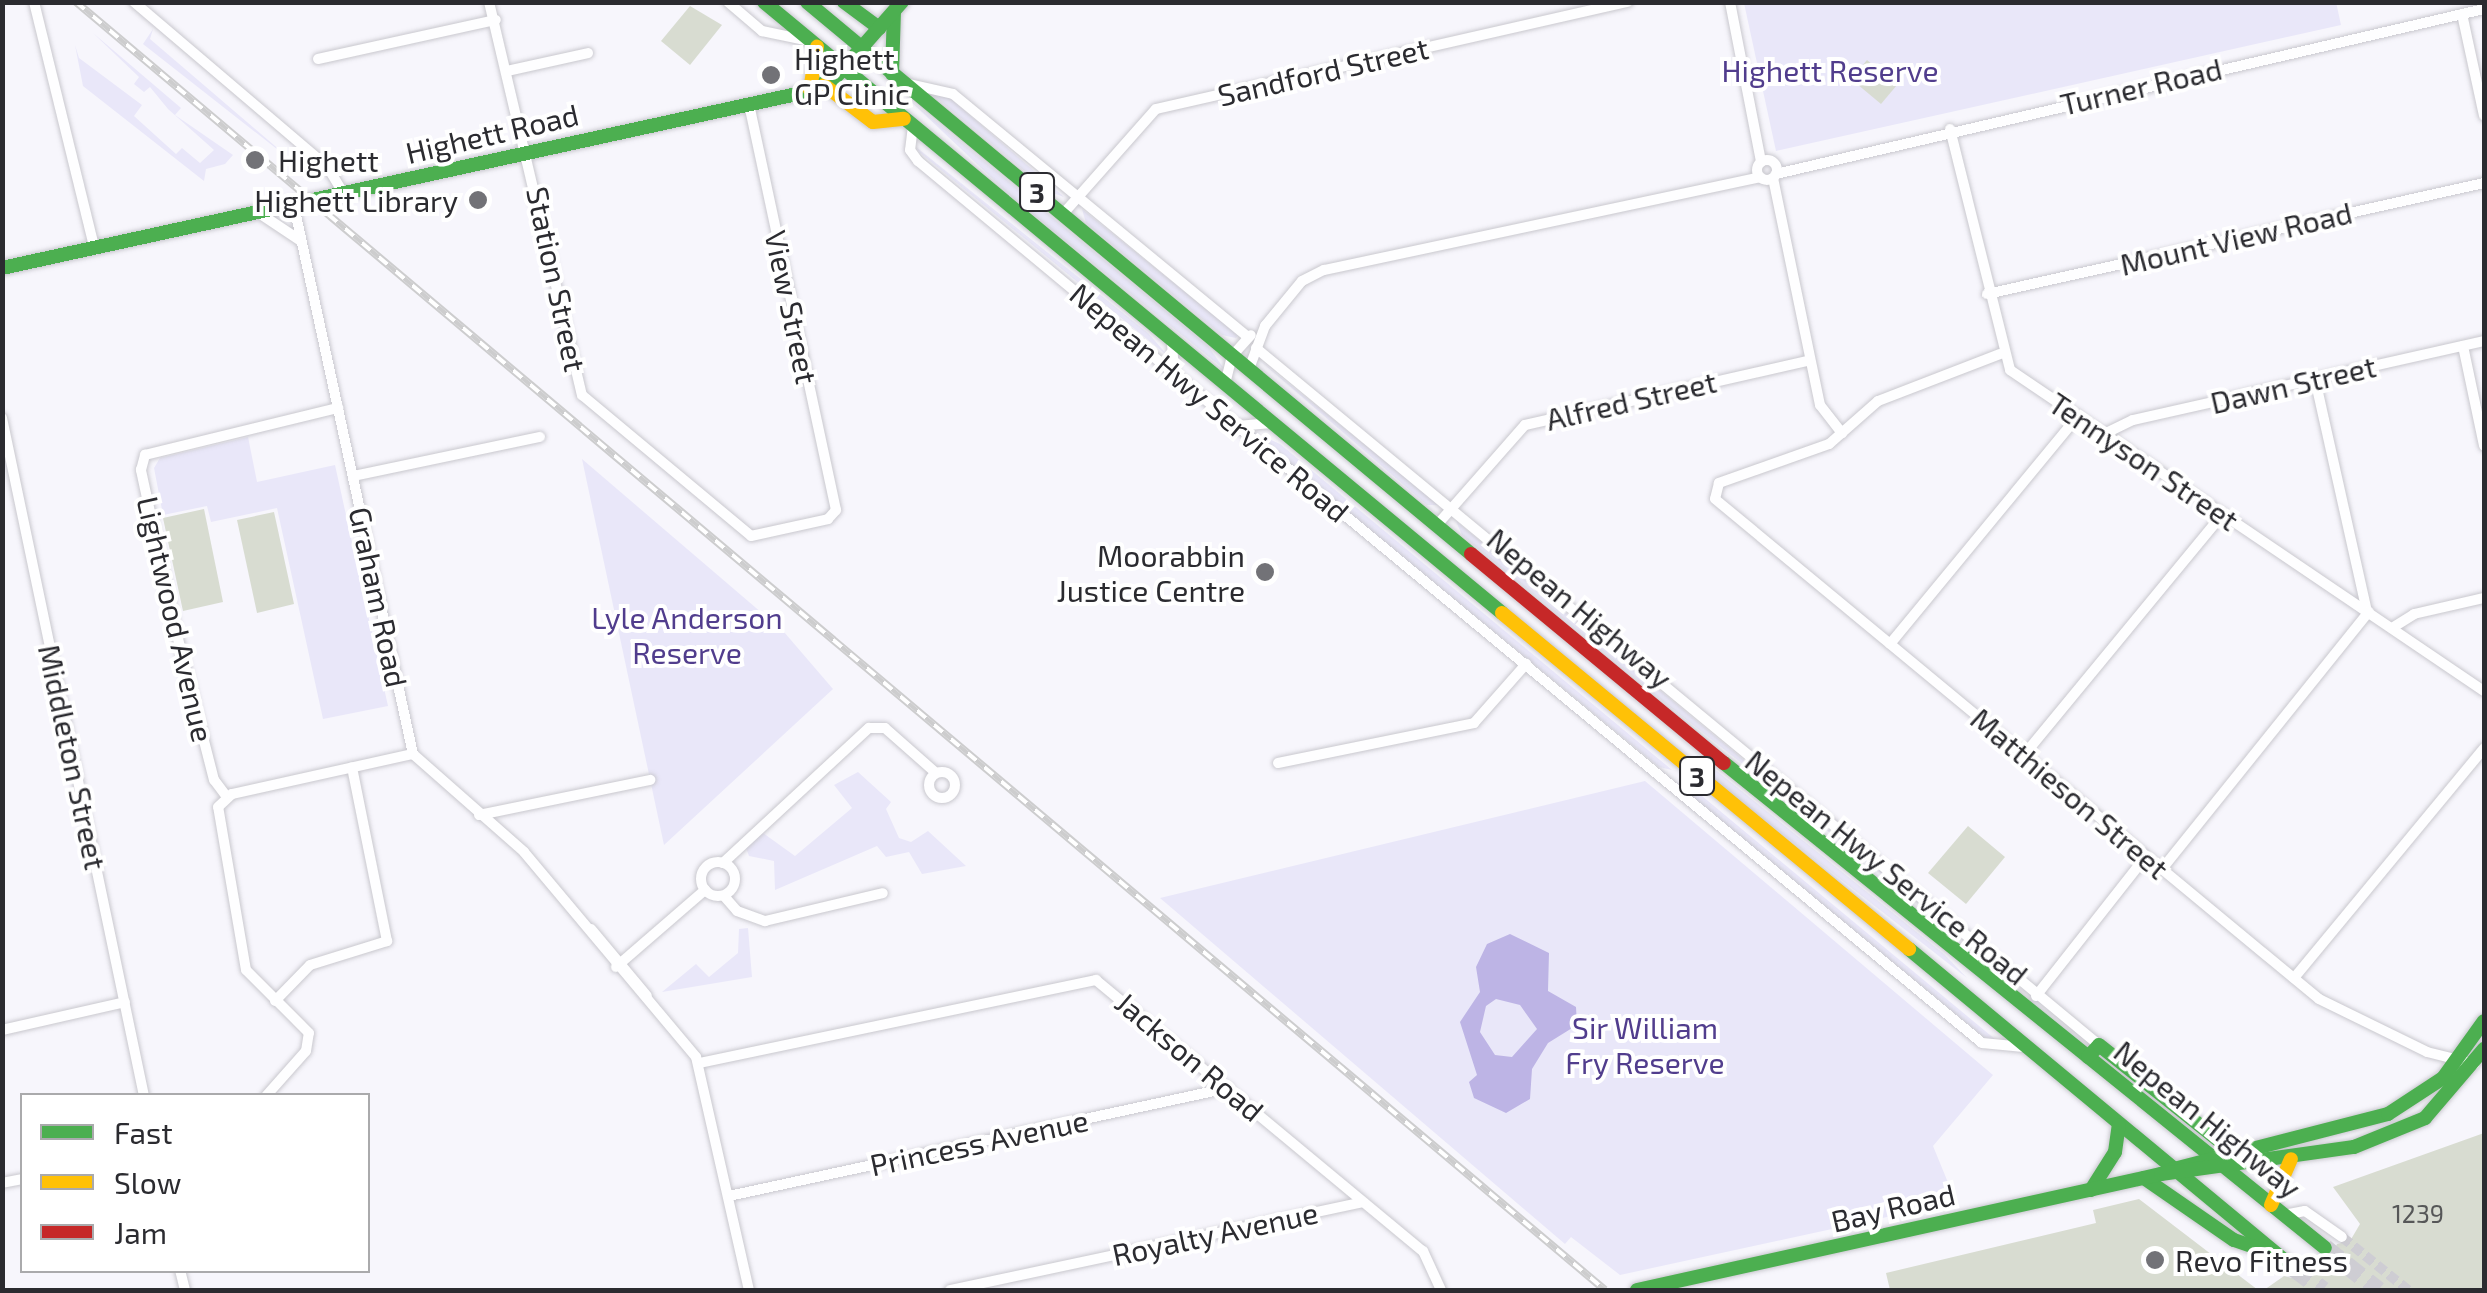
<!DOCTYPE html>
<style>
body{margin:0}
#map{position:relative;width:2487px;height:1293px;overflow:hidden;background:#f7f6fc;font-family:"Exo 2",sans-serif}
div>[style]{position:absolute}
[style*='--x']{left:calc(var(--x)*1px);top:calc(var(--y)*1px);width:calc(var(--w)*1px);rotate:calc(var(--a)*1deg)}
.green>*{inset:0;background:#e9e7f9}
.water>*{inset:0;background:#bdb4e5}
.building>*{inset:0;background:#d8dcd1}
.street-tunnel>*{height:10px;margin-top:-5px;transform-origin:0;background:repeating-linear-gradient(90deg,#cecdd3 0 10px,transparent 0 15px)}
.highway-tunnel>*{height:18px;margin-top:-9px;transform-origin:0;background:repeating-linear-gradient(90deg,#cecdd3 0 18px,transparent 0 27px)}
.roads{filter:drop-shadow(0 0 2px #c9c8ce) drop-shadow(0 0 2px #c9c8ce)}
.street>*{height:10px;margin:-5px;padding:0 5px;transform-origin:5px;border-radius:5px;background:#fefeff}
.street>.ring{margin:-5px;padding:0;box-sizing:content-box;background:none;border:10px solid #fefeff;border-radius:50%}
.fast>*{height:14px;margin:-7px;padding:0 7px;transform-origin:7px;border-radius:7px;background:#4caf50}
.slow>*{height:14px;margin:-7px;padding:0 7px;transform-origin:7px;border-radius:7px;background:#ffc107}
.jam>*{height:14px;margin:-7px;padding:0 7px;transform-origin:7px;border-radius:7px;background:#c62828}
.rail>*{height:8px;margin-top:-4px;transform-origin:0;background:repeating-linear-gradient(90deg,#fff 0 11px,#cdcdce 0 22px);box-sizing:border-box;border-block:2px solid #cdcdce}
.dots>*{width:28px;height:28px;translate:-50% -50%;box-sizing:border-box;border:5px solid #fff;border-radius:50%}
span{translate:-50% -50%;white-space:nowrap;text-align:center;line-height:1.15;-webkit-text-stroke:8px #fff;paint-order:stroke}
.number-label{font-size:25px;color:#565758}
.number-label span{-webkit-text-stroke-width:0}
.shield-label span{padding:2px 8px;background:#fff;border:2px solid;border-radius:8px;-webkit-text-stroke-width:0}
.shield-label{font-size:28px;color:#2b2b30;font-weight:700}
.poi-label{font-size:30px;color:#2b2b30}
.left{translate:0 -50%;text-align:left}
.right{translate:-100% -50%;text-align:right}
.park-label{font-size:30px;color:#513d8d}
.street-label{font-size:30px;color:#2b2b30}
.frame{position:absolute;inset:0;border:5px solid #2b2b30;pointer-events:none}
.legend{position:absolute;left:20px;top:1093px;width:350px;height:180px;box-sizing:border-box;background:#fff;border:2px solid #aaaaac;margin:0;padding:12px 18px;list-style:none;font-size:30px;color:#2b2b30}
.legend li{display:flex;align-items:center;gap:20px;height:50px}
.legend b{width:50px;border:2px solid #aaaaac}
</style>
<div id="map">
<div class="green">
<div style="clip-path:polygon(2336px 2px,2341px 25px,1776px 151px,1744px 3px)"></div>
<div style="clip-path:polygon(153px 29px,150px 39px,296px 164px,143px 44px)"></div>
<div style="clip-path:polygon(93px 33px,181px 108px,175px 115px,233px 155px,225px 164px,206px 169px,204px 181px,83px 86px,75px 45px,79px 58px,142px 105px,134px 116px,176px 154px,182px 148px,200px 163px,214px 150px,168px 109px,150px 87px,144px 92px,134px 84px,139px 77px)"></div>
<div style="clip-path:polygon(931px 93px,950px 98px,1064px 197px,1050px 192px)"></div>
<div style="clip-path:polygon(905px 96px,1208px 346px,1225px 370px,1015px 200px)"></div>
<div style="clip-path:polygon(916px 147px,1148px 333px,1169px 357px,919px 152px)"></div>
<div style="clip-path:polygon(1082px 209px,1238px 335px,1236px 338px,1222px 335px,1086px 223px)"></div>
<div style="clip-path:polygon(1257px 358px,1436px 502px,1437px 505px,1427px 505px)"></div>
<div style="clip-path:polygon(1247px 429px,1280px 444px,1672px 770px,1659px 767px)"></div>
<div style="clip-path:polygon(248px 437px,257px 482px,335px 465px,388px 706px,323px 719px,277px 508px,211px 522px,207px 506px,163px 515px,154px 468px,160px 458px)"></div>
<div style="clip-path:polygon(582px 459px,784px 632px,833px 689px,664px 845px)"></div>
<div style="clip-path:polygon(1456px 521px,1809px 814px,1996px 964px,1664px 702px,1462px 535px)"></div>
<div style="clip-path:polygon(1697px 755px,1944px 954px,1967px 978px,1699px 769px)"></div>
<div style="clip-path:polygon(858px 772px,891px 802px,886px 809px,899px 838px,911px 842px,928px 831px,966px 866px,922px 874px,909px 852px,886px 857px,877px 846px,775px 890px,774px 861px,749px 856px,746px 848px,763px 833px,795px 856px,852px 808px,834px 785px)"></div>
<div style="clip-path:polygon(1645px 781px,1993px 1075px,1933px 1146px,1956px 1202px,1620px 1275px,1571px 1237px,1565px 1244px,1160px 898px)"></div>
<div style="clip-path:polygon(1674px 782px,1690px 786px,1996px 1040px,1986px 1039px)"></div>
<div style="clip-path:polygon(748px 928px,752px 977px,662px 992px,696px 964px,709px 977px,738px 953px,739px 929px)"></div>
</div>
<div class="water">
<div style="clip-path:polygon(evenodd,1510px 934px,1549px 953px,1548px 991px,1576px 1007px,1577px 1025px,1548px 1043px,1532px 1069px,1530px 1099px,1506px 1113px,1474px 1098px,1469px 1082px,1477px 1075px,1460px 1022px,1480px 992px,1476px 967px,1487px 944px,1510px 934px,1496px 999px,1520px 1005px,1537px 1029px,1512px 1057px,1495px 1055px,1480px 1032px,1486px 1006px,1496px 999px)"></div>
</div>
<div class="building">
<div style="clip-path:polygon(690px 6px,722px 25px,690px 65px,661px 41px)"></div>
<div style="clip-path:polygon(1867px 60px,1897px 85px,1881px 104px,1851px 79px)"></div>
<div style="clip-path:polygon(204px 509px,223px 602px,183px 611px,163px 518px)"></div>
<div style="clip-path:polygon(274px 512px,294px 604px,257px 613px,237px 520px)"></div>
<div style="clip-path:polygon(1968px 826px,2005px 857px,1966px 904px,1928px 873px)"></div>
<div style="clip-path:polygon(2484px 1133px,2484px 1290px,2264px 1290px,2284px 1276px,2300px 1280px,2305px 1262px,2330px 1259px,2337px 1244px,2350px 1241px,2360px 1224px,2333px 1187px)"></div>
<div style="clip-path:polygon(2139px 1199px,2258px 1290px,1890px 1290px,1886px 1273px,2096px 1223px,2093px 1210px)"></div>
</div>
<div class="street-tunnel">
<div style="--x:2342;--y:1237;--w:85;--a:38.8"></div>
</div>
<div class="highway-tunnel">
<div style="--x:2325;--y:1248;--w:68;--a:38.4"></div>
<div style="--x:2295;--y:1269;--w:35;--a:37"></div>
</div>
<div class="roads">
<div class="street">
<div style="--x:34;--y:2;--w:255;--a:76.2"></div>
<div style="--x:134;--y:2;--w:253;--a:40.4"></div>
<div style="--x:327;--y:166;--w:33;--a:59"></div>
<div style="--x:489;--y:2;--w:404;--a:76.7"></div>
<div style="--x:582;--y:395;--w:220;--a:39.8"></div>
<div style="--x:751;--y:536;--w:79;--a:-12.4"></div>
<div style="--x:828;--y:519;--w:12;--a:-48"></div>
<div style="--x:836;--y:510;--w:415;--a:-102.1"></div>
<div style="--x:728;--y:2;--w:45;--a:40.5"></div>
<div style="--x:762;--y:31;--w:48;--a:12"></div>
<div style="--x:1730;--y:2;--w:163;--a:79"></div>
<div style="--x:2462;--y:14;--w:104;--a:77.8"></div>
<div style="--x:318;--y:59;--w:182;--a:-12.4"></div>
<div style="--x:507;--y:71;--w:83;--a:-12.5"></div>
<div style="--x:905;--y:83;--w:49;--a:12.9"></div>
<div style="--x:953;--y:94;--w:382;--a:39.5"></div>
<div style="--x:913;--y:126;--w:24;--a:97"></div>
<div style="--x:910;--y:150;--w:14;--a:54"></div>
<div style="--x:918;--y:161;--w:415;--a:39.7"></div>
<div style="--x:1237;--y:426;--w:967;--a:39.63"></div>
<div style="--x:1982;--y:1043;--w:42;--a:5.4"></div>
<div style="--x:1950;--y:129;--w:248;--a:76"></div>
<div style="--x:2010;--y:370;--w:572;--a:34.11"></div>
<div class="ring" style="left:1757px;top:160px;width:10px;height:10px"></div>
<div style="--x:1776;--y:174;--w:727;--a:-13.12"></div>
<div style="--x:1773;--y:178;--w:232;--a:78.3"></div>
<div style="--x:1820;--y:405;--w:36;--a:52"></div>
<div style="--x:294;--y:206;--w:561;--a:77.75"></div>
<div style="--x:413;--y:754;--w:148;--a:41.4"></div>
<div style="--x:524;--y:852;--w:268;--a:50"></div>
<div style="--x:696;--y:1057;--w:239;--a:77.2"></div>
<div style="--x:259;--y:213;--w:50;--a:33.7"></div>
<div style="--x:1063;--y:214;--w:140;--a:-48.5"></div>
<div style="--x:1156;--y:109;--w:484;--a:-12.8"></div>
<div style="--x:1987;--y:294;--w:509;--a:-12.59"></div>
<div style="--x:1172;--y:343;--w:30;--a:86"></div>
<div style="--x:2463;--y:346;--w:102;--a:78.1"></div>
<div style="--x:1256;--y:348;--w:1094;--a:39.58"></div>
<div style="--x:2000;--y:354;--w:131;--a:158.9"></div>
<div style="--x:1878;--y:401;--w:65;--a:138.7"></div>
<div style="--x:1829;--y:444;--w:117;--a:160.5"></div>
<div style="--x:1719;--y:483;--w:16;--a:104"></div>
<div style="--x:1715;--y:499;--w:784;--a:39.62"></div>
<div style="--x:2319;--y:999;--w:120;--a:26.1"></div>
<div style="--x:2427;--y:1052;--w:49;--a:14"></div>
<div style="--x:1249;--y:369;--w:46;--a:-69.6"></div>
<div style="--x:1265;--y:326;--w:58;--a:-50.6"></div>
<div style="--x:1302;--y:281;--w:25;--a:-27"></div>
<div style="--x:1324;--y:270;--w:446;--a:-12"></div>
<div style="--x:2315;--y:379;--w:238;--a:77.4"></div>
<div style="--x:1225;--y:384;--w:29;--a:-76"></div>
<div style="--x:1232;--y:356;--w:28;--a:-48"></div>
<div style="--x:2;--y:418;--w:693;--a:78.17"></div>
<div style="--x:1237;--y:426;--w:32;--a:-5"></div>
<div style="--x:2104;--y:434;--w:32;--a:-26"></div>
<div style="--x:2133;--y:420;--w:360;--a:-12.7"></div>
<div style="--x:353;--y:476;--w:191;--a:-11.8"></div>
<div style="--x:1437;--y:525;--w:133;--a:-48.7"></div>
<div style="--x:1525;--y:425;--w:292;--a:-12.8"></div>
<div style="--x:2392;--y:628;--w:26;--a:-32"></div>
<div style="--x:2414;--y:614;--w:72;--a:-12.9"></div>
<div style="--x:1890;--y:644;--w:296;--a:-50.5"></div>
<div style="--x:2024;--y:755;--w:313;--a:-50.5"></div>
<div style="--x:1278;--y:763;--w:200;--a:-11.5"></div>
<div style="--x:1474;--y:723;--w:79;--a:-48.6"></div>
<div class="ring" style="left:929px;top:772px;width:16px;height:16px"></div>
<div style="--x:227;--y:797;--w:21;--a:-127"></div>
<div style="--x:214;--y:780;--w:162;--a:-104.3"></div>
<div style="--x:174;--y:623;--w:157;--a:-102.2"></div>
<div style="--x:141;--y:470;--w:16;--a:-75"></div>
<div style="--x:145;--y:455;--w:199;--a:-13.7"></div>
<div style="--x:479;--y:815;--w:175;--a:-11.6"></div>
<div class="ring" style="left:701px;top:862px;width:24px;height:24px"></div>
<div style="--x:723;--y:863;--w:199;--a:-42.8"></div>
<div style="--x:869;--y:728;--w:16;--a:0"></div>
<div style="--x:885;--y:728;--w:68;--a:41.4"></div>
<div style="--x:2162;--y:869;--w:330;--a:-51.2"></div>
<div style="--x:724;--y:896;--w:20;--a:49"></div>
<div style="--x:737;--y:911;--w:30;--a:20"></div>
<div style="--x:765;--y:921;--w:121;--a:-13.3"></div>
<div style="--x:591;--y:929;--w:87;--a:50.1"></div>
<div style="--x:616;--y:967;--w:118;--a:-40.9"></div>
<div style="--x:2294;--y:978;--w:298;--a:-50.4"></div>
<div style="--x:2036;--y:996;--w:178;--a:-51.8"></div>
<div style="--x:275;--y:1001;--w:50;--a:-45.8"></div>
<div style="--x:310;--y:965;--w:81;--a:-17.3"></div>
<div style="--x:387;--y:941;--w:177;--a:-101.4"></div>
<div style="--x:2;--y:1030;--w:126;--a:-12.8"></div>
<div style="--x:699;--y:1063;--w:406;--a:-11.8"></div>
<div style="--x:1096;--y:980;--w:425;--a:39.7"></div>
<div style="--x:1423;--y:1251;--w:43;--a:65.2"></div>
<div style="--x:266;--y:1096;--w:60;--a:-48.4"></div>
<div style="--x:306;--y:1051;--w:18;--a:-81"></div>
<div style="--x:309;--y:1033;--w:89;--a:-135"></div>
<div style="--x:246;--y:970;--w:165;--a:-99.7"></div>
<div style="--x:218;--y:807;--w:19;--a:-43"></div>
<div style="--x:232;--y:794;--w:185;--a:-12.5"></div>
<div style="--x:2;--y:1183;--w:20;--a:-11"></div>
<div style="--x:729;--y:1196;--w:511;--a:-12.21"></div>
<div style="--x:2284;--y:1215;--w:21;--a:-11"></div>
<div style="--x:2305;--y:1211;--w:45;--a:35.1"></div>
<div style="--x:180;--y:1270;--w:21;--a:76"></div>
<div style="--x:950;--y:1290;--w:422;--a:-12"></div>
</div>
<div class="fast">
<div style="--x:764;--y:2;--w:958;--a:39.62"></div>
<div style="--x:807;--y:2;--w:863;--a:39.74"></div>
<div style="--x:844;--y:2;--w:44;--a:36.6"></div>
<div style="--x:892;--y:74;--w:62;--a:-88.2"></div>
<div style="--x:2;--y:268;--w:814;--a:-12.35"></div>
<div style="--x:797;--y:94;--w:40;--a:-22"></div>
<div style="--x:834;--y:79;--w:103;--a:-48.6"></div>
<div style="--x:1724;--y:763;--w:772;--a:38.9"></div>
<div style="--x:1909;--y:949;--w:501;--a:39.66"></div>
<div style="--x:2088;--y:1057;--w:16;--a:-47"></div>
<div style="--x:2099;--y:1045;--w:169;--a:38.5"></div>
<div style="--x:2170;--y:1170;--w:225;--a:-14.4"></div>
<div style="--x:2388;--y:1114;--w:66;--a:-33.2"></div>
<div style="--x:2443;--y:1078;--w:70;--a:-54.3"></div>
<div style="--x:2144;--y:1178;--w:109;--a:34.6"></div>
<div style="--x:2234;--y:1240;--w:39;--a:19"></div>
<div style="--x:2091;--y:1190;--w:45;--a:-57.7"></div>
<div style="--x:2115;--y:1152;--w:27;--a:-82"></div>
<div style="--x:1637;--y:1290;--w:537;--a:-12.48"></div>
<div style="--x:2161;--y:1174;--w:195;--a:-8"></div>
<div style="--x:2354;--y:1147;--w:77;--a:-22.2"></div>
<div style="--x:2425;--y:1118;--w:91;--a:-49.5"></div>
</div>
<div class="slow">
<div style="--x:824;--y:85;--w:61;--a:37.1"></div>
<div style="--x:873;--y:122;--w:31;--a:-6"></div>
<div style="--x:810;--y:90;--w:44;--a:-80.8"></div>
<div style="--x:1502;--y:613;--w:528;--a:39.54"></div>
<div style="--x:2271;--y:1205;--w:50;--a:-66.5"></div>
</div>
<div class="jam">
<div style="--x:1471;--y:554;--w:328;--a:39.6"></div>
</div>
</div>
<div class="rail">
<div style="--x:76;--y:2;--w:1999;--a:40.11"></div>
</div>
<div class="dots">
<div style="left:771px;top:75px;background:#727277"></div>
<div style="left:255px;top:160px;background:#727277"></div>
<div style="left:478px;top:200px;background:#727277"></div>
<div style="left:1265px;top:572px;background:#727277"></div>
<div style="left:2155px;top:1260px;background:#727277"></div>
</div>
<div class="number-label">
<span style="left:2418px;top:1213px">1239</span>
</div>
<div class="shield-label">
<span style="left:1037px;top:192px">3</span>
<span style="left:1697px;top:776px">3</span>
</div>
<div class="poi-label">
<span class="left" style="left:794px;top:75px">Highett<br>GP Clinic</span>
<span class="left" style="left:278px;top:160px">Highett</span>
<span class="right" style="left:458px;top:200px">Highett Library</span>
<span class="right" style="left:1245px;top:572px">Moorabbin<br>Justice Centre</span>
<span class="left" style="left:2175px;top:1260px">Revo Fitness</span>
</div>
<div class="park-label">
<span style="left:1830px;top:70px">Highett Reserve</span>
<span style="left:687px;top:634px">Lyle Anderson<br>Reserve</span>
<span style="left:1645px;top:1044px">Sir William<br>Fry Reserve</span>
</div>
<div class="street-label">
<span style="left:1323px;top:71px;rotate:-13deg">Sandford Street</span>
<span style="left:2141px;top:86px;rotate:-13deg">Turner Road</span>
<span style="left:492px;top:133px;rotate:-13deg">Highett Road</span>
<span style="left:2236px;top:238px;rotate:-13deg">Mount View Road</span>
<span style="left:557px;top:279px;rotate:78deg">Station Street</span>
<span style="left:792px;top:307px;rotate:78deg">View Street</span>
<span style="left:2293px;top:384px;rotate:-13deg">Dawn Street</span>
<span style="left:1631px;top:400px;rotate:-13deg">Alfred Street</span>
<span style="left:1210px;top:402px;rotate:40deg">Nepean Hwy Service Road</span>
<span style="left:2144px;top:461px;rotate:34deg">Tennyson Street</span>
<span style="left:379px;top:597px;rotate:78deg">Graham Road</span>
<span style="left:1580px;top:608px;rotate:40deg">Nepean Highway</span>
<span style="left:176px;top:619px;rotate:77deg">Lightwood Avenue</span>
<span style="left:73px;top:757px;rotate:78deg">Middleton Street</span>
<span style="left:2070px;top:793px;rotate:40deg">Matthieson Street</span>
<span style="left:1887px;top:867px;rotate:39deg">Nepean Hwy Service Road</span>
<span style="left:1190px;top:1056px;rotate:40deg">Jackson Road</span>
<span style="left:2208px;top:1119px;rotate:39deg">Nepean Highway</span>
<span style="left:979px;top:1142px;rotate:-12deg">Princess Avenue</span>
<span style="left:1893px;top:1207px;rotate:-13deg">Bay Road</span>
<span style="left:1215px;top:1233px;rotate:-12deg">Royalty Avenue</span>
</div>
<div class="frame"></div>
<ul class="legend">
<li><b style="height:12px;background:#4caf50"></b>Fast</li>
<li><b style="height:12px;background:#ffc107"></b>Slow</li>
<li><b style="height:12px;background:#c62828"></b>Jam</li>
</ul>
</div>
